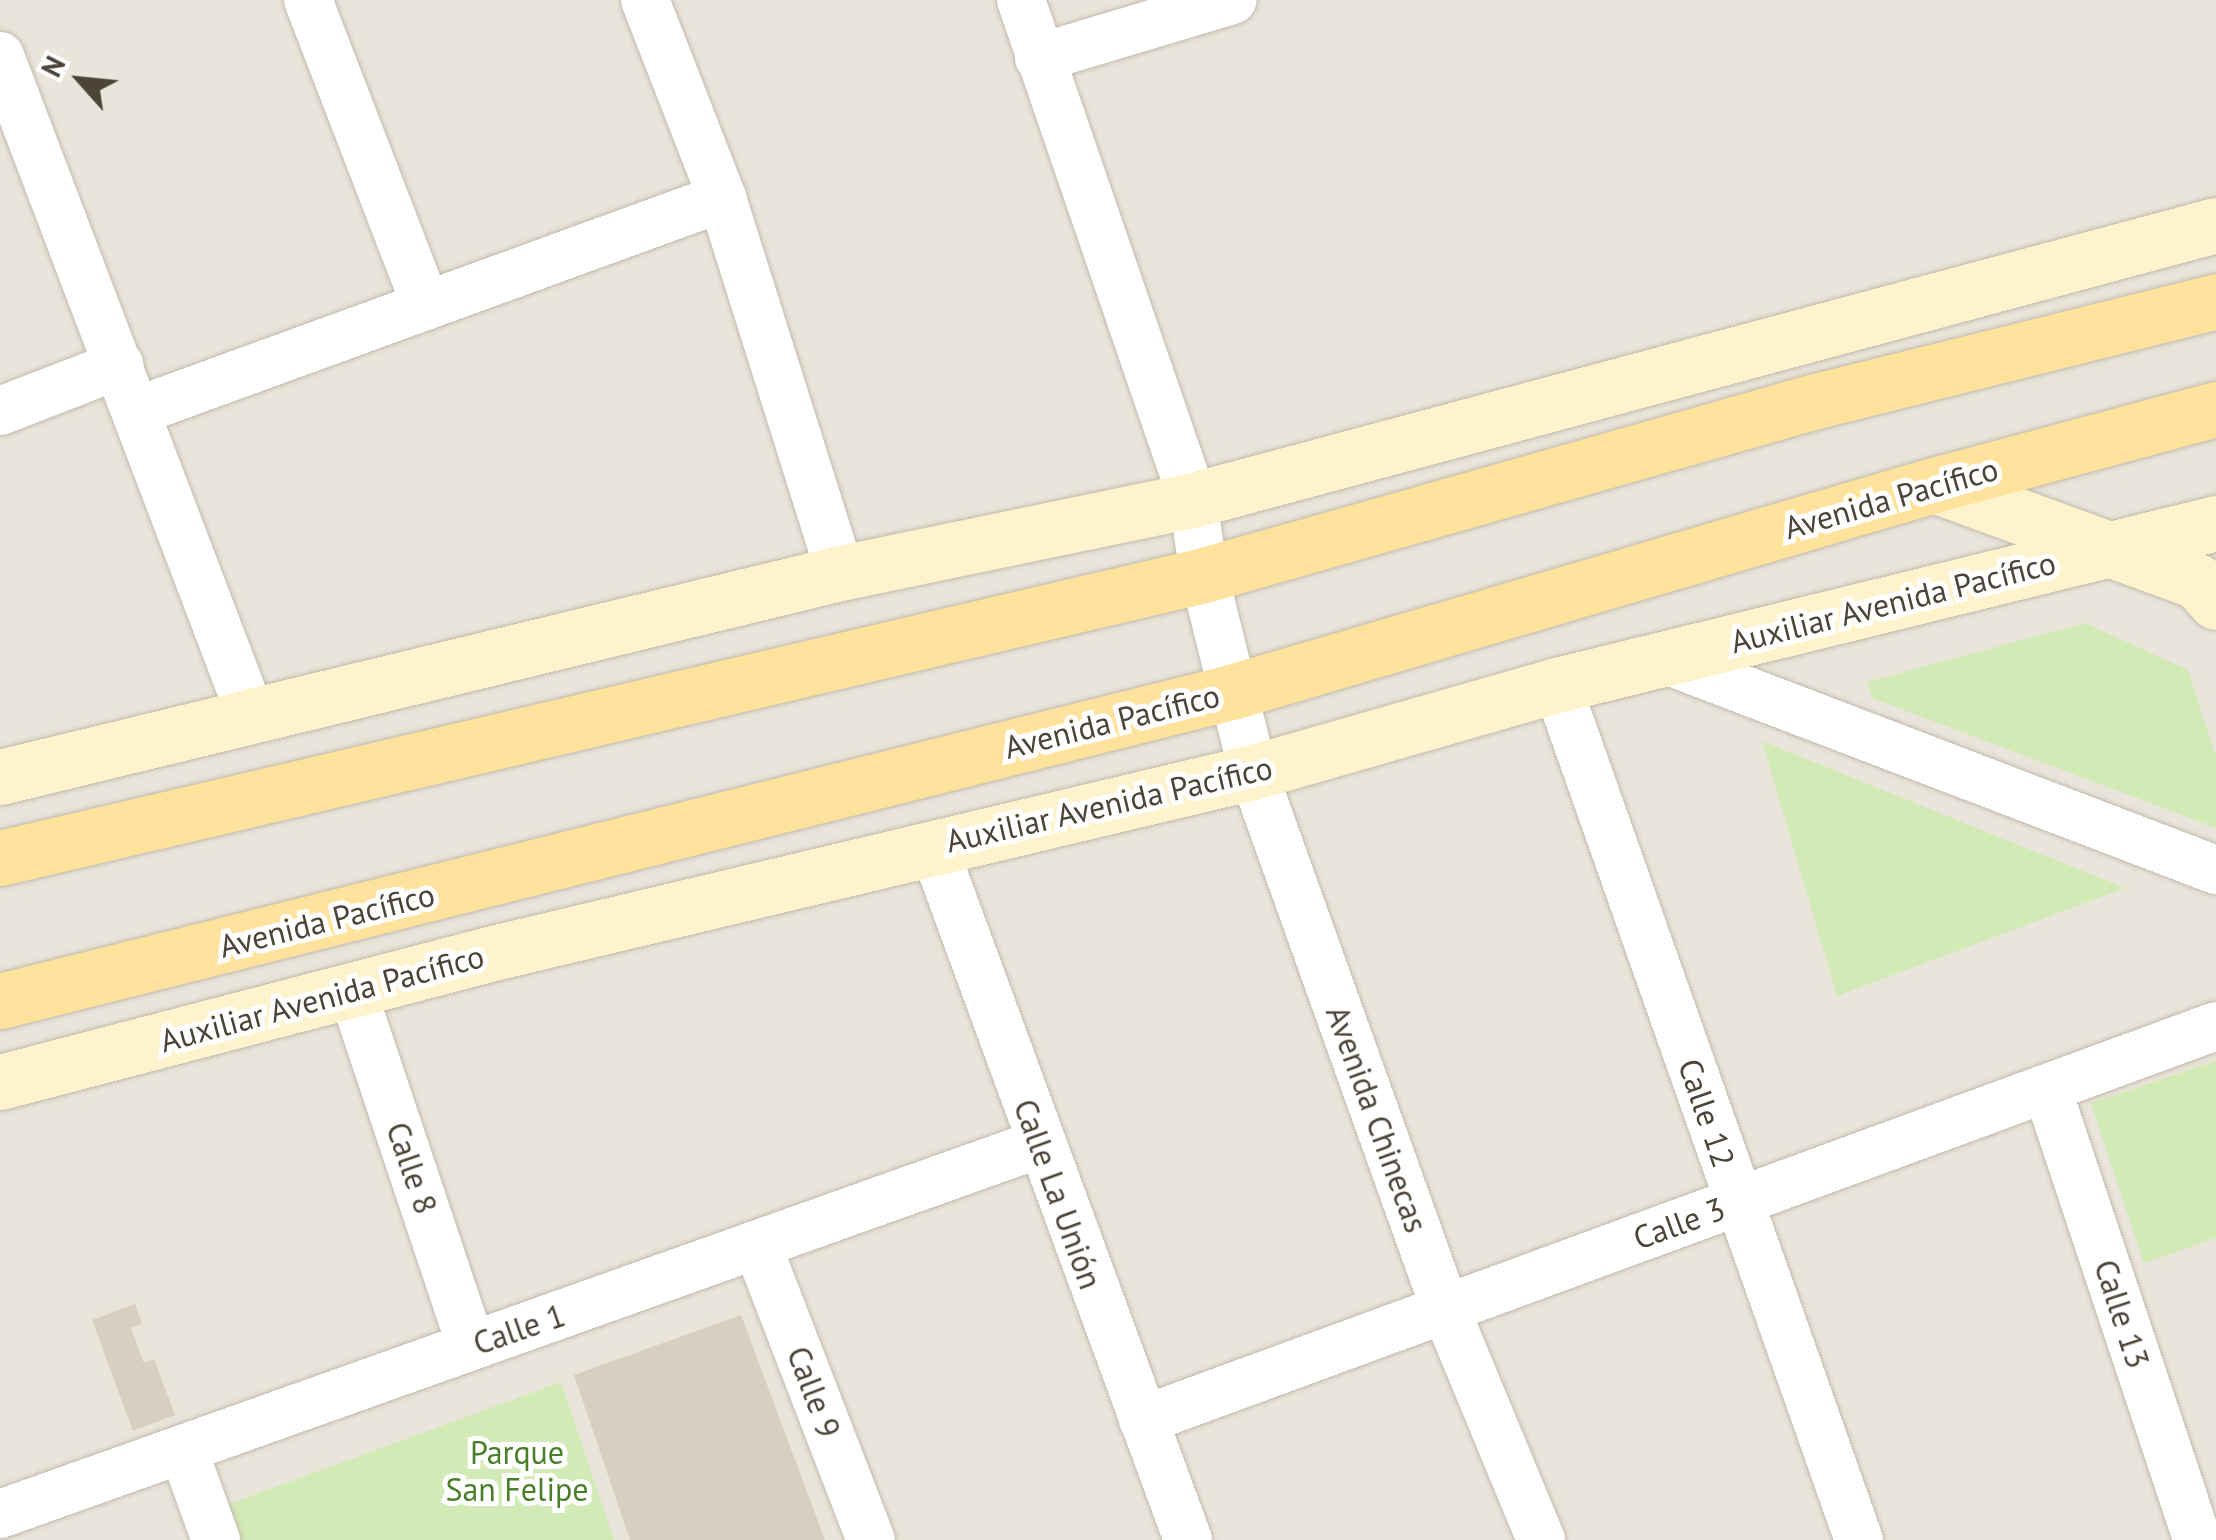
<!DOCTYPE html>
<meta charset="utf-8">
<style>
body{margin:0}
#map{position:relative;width:2216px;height:1540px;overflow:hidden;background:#f6f3ec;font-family:"PT Sans",sans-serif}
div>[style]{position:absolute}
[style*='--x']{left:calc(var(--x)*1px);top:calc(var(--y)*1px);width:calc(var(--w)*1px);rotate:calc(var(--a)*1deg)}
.residential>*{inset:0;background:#eae5da}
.green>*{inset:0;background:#d2eab5}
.building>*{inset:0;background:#d8cfc1}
.roads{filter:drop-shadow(0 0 2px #c2bbae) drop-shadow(0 0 2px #c2bbae)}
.minor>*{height:48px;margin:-24px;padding:0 24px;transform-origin:24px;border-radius:24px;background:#fff}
.secondary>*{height:55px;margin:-27.5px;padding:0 27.5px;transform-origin:27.5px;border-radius:27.5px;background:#fff3cd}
.primary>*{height:55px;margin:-27.5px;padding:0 27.5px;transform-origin:27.5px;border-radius:27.5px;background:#ffe39c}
span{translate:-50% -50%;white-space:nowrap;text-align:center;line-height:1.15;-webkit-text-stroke:10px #fff;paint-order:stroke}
.street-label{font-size:32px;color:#4b4439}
.park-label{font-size:32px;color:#4a7f2a}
.north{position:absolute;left:30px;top:30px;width:100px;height:100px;-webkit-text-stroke:8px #fff;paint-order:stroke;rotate:297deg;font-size:28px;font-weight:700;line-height:40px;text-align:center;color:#4b4439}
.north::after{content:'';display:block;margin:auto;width:35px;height:45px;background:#4b4439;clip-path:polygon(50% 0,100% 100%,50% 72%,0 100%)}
</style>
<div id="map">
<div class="residential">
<div style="clip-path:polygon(0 0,2216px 0,2216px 1540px,0 1540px)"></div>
</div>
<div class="green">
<div style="clip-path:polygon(2085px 623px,2188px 670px,2216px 757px,2216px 828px,1872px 698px,1867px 682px)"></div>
<div style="clip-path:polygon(1762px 741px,2125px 888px,1837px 996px)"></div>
<div style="clip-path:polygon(2216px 1061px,2216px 1238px,2144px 1263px,2091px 1103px)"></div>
<div style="clip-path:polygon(561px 1382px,614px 1540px,233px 1540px,221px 1507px)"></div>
</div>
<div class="building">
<div style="clip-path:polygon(135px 1304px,142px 1324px,131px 1328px,144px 1363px,154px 1359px,175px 1415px,133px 1431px,92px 1320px)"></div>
<div style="clip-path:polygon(741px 1315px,825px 1540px,630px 1540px,574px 1375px)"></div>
</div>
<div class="roads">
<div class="minor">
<div style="--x:308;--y:0;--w:323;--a:68.9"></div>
<div style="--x:645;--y:0;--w:212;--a:68.7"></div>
<div style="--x:722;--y:198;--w:393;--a:72.5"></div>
<div style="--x:1021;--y:0;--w:529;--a:71.02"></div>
<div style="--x:1193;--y:500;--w:76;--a:81.7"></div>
<div style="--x:1204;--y:575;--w:203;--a:76"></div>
<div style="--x:1253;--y:772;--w:569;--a:70.29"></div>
<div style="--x:1445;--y:1308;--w:251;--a:67.5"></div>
<div style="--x:0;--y:56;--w:703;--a:69.17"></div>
<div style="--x:1039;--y:58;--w:202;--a:-16.7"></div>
<div style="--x:0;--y:411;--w:128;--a:-21.1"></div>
<div style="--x:137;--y:411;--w:623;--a:-20.01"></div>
<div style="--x:1666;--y:660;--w:589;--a:20.9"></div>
<div style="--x:1557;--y:685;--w:907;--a:70.55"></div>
<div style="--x:933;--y:846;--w:739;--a:69.82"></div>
<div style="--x:352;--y:990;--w:374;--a:71.5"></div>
<div style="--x:2047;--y:1088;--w:476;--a:71.6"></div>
<div style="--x:757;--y:1245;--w:316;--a:68.9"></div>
<div style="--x:1143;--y:1420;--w:1143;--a:-20.16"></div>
<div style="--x:183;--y:1449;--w:97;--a:70.1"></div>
<div style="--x:0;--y:1514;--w:1103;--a:-19.6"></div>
</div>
<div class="secondary">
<div style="--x:1934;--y:485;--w:280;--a:20.1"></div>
<div style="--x:2197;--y:581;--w:28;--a:48"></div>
<div style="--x:0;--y:777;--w:864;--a:-13.65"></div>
<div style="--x:840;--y:573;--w:360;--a:-11.7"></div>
<div style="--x:1193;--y:500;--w:1059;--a:-15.05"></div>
<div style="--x:0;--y:1082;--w:514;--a:-14.66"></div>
<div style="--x:497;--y:952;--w:777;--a:-13.39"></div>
<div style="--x:1253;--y:772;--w:316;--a:-16"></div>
<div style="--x:1557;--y:685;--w:679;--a:-13.81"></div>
</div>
<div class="primary">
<div style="--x:0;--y:858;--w:1237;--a:-13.23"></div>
<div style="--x:1204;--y:575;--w:632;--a:-15.88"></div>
<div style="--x:1812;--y:402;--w:416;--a:-14"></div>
<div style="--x:0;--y:1001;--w:1269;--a:-14.09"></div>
<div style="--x:1231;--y:692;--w:733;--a:-16.41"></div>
<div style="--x:1934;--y:485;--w:292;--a:-15.1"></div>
</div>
</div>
<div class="street-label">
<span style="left:1891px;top:498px;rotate:-16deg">Avenida Pacífico</span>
<span style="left:1893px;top:602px;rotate:-14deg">Auxiliar Avenida Pacífico</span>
<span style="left:1112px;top:721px;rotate:-14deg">Avenida Pacífico</span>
<span style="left:1109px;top:804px;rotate:-13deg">Auxiliar Avenida Pacífico</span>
<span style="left:327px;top:920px;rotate:-14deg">Avenida Pacífico</span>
<span style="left:322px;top:998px;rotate:-15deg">Auxiliar Avenida Pacífico</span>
<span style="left:1707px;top:1113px;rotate:71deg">Calle 12</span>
<span style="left:1377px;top:1119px;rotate:70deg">Avenida Chinecas</span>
<span style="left:412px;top:1168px;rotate:71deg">Calle 8</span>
<span style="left:1058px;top:1194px;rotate:70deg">Calle La Unión</span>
<span style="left:1679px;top:1223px;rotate:-20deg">Calle 3</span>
<span style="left:2122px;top:1314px;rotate:72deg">Calle 13</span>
<span style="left:519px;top:1329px;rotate:-19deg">Calle 1</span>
<span style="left:814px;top:1392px;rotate:69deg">Calle 9</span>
</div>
<div class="park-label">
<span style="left:517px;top:1471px">Parque<br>San Felipe</span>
</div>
<div class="north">N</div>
</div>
